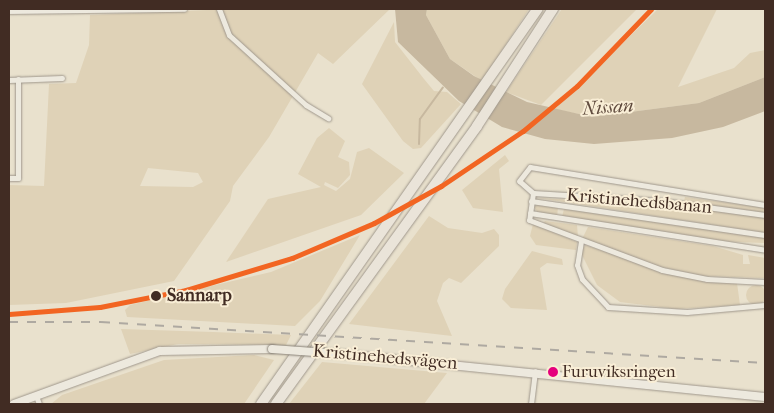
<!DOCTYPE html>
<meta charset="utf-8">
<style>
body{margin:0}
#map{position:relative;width:774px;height:413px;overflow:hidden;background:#e9e1cd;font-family:"IM FELL French Canon",serif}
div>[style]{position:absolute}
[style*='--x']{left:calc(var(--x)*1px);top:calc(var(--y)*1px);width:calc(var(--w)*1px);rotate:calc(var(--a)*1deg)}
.green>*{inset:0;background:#dfd2b7}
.round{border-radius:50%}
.water>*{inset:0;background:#c7b89f}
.stream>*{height:2px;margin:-1px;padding:0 1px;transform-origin:1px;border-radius:1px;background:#c7b89f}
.roads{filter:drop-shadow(0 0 1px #9f978c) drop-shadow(0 0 1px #9f978c)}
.street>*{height:5px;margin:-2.5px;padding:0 2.5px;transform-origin:2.5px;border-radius:2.5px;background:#ede9de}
.secondary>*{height:8px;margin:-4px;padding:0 4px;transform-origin:4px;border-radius:4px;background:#ede9de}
.highway>*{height:10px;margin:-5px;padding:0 5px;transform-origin:5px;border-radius:5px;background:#eae4d9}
.rail>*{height:2px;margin-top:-1px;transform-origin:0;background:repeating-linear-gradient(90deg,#aea9a1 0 9px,transparent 0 18px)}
.bridges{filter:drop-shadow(0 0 1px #878075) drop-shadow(0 0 1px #878075)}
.secondary-bridge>*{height:8px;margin:-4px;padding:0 4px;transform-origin:4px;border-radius:4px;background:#ede9de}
.rail-1>*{height:5px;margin:-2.5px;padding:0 2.5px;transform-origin:2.5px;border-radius:2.5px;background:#f26522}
.dots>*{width:14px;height:14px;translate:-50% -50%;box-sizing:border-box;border:2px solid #f9eed6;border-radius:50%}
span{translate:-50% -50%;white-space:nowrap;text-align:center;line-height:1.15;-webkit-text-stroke:4px #f9eed6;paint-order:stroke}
.bus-label{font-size:17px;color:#412c23}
.left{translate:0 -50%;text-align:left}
.street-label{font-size:18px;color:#412c23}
.stop-label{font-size:18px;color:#412c23;font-weight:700}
.water-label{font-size:19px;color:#5f4a3d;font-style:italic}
.frame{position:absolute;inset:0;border:10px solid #412c23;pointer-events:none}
</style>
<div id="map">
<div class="green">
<div style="clip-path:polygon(evenodd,230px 9px,390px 9px,333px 64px,318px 53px,269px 137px,233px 186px,230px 201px,174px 281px,66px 303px,9px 305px,9px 185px,44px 186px,49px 84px,76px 83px,89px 45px,90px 15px,230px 9px,148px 168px,198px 173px,203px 182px,193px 187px,140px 186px,148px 168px)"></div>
<div style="clip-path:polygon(427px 9px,529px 9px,482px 81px,450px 59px,426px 15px)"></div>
<div style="clip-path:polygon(562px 9px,637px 9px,541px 105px,506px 92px)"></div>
<div style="clip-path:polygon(658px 9px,717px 9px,678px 87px,734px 68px,750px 53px,765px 50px,765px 77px,699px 103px,592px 117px,555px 109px)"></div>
<div style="clip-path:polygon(394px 22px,395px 42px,424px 79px,434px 91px,447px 92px,461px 104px,421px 148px,413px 149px,403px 141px,362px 84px)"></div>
<div style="clip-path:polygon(329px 128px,345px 141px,338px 157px,349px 162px,350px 175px,338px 188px,325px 182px,324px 185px,336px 191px,350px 179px,357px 152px,369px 148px,404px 173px,361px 215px,226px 262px,268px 199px,321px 187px,298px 174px,317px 138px)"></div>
<div style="clip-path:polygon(505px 155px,509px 161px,499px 169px,503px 212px,473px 208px,462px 190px)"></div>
<div style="clip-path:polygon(685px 197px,765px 208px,765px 213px,694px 203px,684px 201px)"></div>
<div style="clip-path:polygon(538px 198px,690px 207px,765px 217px,765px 233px)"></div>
<div style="clip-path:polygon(539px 204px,558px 207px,557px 218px,538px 213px,534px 207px)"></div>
<div style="clip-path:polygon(564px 209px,765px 238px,765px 243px,713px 241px,562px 217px)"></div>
<div style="clip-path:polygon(429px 216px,448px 228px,482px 233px,494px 229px,499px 235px,499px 246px,461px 283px,449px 278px,443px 283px,437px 301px,452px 336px,349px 324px)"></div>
<div style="clip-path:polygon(545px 221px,577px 225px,578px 237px,543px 223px)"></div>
<div style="clip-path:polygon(533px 224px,577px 242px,576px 250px,536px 245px,530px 236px)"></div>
<div style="clip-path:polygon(588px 227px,713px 246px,743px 255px,743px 264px,750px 264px,748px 255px,765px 258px,765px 278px,702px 276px,652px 265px,582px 239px)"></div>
<div style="clip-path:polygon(360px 235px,320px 301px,295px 326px,127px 317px,125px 310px,130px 305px,271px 272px)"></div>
<div style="clip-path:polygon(585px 245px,674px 275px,737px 283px,740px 305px,677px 309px,620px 302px,597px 285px,581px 253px)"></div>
<div style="clip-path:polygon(532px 251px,562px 259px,563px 265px,547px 263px,540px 268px,547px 310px,511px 308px,502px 299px,505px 289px)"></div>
<div class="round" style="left:746px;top:285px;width:20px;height:20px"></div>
<div style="clip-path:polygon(121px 329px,213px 332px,291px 335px,286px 345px,178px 344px,130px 354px)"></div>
<div style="clip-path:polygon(254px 355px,274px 360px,244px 404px,51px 404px,62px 395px,164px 360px)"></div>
<div style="clip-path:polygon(322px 362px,447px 373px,424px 404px,289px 404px)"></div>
</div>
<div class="water">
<div style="clip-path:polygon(395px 9px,427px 9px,426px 15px,450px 59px,474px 76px,527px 102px,592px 117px,699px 103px,765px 77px,765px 111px,723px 127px,672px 138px,594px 144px,545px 139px,502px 127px,459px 101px,398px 42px)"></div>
</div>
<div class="stream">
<div style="--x:419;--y:144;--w:25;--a:-88"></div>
<div style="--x:420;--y:119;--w:39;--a:-54"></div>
</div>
<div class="roads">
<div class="street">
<div style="--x:219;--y:9;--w:28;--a:69"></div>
<div style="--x:229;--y:35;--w:104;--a:42.3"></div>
<div style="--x:306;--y:105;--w:26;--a:31"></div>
<div style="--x:9;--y:11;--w:175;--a:-0.7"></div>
<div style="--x:9;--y:80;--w:53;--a:-2.2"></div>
<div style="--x:9;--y:178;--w:9;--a:0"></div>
<div style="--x:18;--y:178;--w:99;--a:-90"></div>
<div style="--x:533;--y:193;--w:18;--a:-139"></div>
<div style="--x:519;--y:181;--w:18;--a:-52"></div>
<div style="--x:530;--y:167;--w:238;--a:9.2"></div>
<div style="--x:531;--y:201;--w:236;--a:8.3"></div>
<div style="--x:530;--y:213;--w:238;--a:8.9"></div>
<div style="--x:765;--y:215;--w:103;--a:-172.2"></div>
<div style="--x:663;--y:201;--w:130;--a:-176.5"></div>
<div style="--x:533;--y:193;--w:27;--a:98"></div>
<div style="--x:529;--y:220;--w:142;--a:20.6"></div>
<div style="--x:662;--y:270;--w:46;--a:11.3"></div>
<div style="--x:707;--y:279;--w:58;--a:3"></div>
<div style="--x:581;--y:241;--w:24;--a:99"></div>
<div style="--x:577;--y:265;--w:15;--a:70"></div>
<div style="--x:582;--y:279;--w:38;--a:47"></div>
<div style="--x:608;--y:307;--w:79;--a:3.6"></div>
<div style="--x:687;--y:312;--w:78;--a:-5.1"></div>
<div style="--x:36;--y:396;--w:9;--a:69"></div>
<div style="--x:531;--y:404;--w:33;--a:-83"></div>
</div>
<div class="secondary">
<div style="--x:342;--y:354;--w:425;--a:5.8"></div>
<div style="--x:14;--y:404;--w:155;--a:-20"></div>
<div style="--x:160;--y:351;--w:112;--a:-1"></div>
</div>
<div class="highway">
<div style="--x:261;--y:404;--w:482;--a:-55"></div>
<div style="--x:276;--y:404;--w:343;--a:-54.1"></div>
<div style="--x:477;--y:126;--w:140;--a:-57"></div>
</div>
</div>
<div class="rail">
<div style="--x:9;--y:322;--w:92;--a:0"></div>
<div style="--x:101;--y:322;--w:665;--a:3.53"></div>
</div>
<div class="bridges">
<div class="secondary-bridge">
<div style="--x:272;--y:349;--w:70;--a:4.1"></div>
</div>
</div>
<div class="rail-1">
<div style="--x:9;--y:314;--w:91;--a:-4.4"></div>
<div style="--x:100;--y:307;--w:88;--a:-11.2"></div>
<div style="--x:186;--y:290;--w:111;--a:-16.8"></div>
<div style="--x:292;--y:258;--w:89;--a:-23.1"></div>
<div style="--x:374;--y:223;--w:77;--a:-28.9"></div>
<div style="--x:441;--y:186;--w:99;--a:-33.9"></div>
<div style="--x:523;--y:131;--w:70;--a:-39.8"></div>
<div style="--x:577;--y:86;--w:107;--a:-46.1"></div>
</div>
<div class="dots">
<div style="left:156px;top:296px;background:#412c23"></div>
<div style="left:553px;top:372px;background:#e5007d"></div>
</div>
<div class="bus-label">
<span class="left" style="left:562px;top:372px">Furuviksringen</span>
</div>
<div class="street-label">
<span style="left:639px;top:202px;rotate:5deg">Kristinehedsbanan</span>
<span style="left:385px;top:358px;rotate:5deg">Kristinehedsvägen</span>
</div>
<div class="stop-label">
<span class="left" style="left:167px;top:296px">Sannarp</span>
</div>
<div class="water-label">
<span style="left:608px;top:108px;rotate:-4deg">Nissan</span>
</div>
<div class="frame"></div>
</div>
